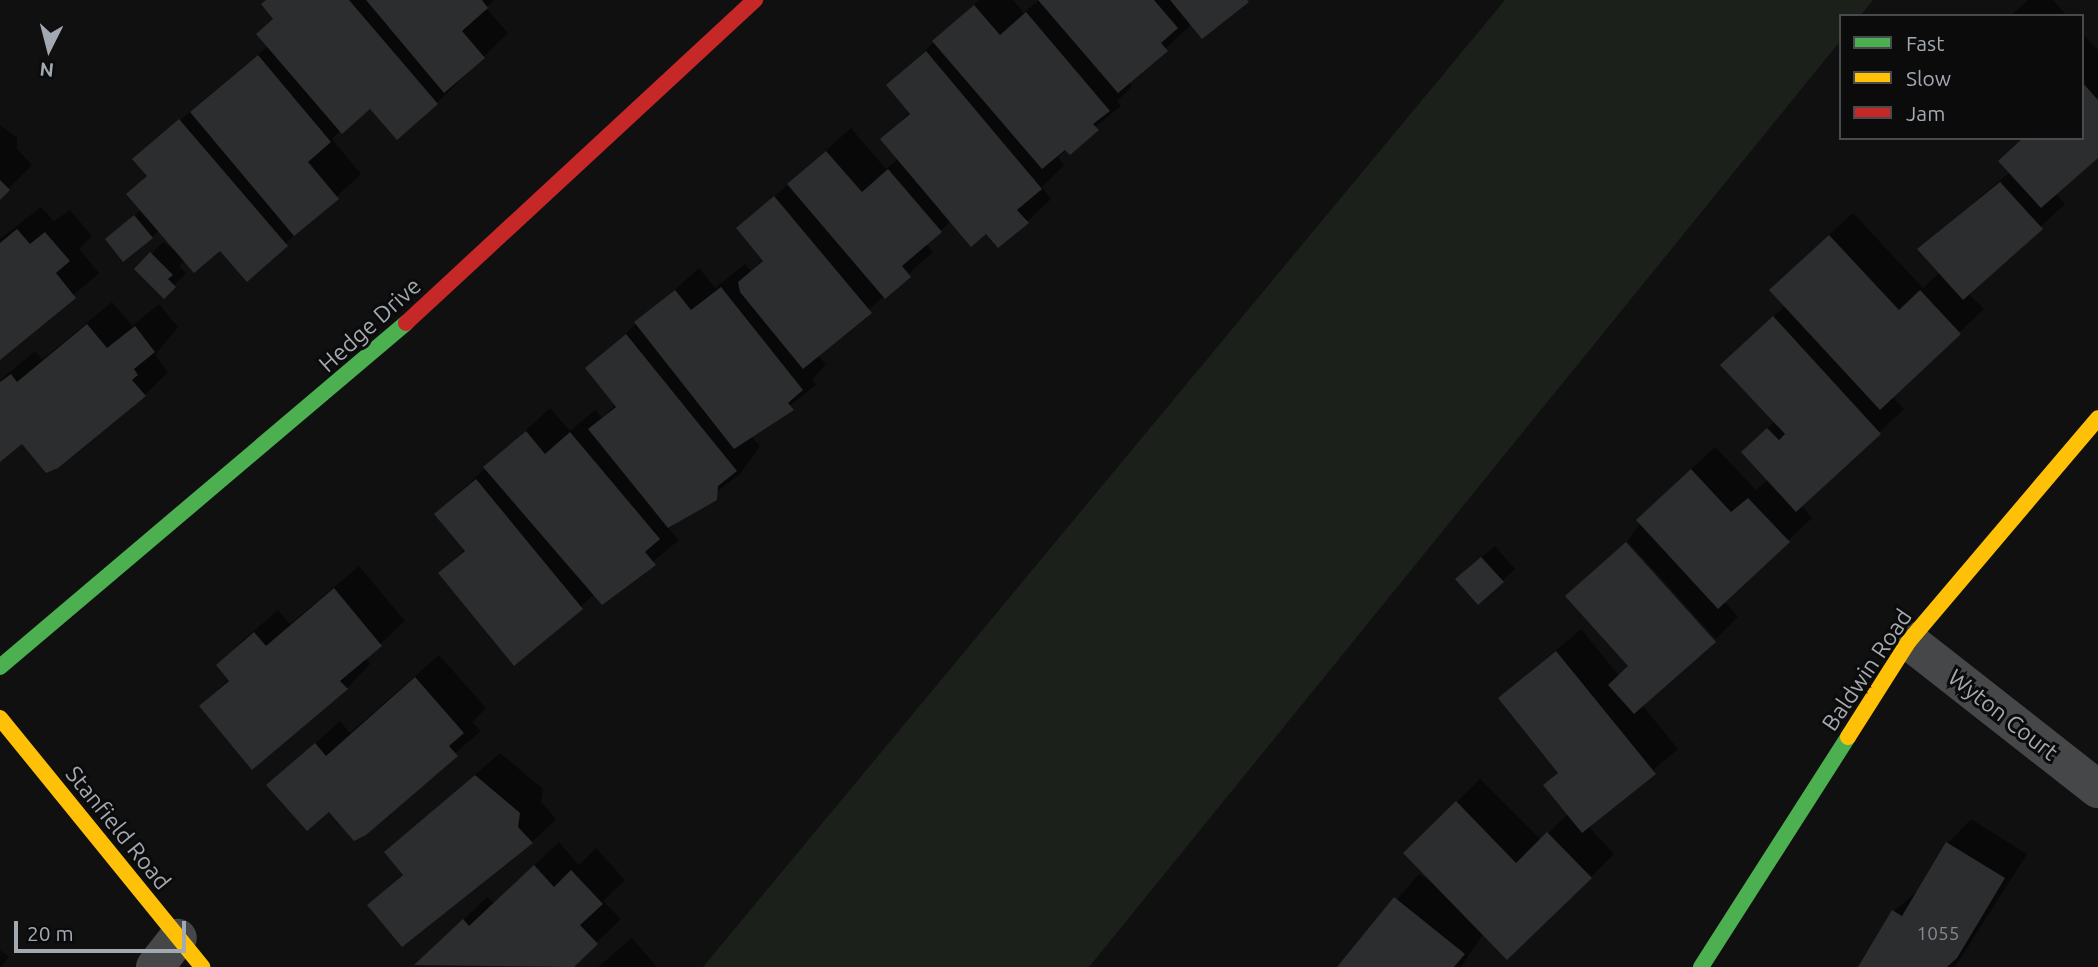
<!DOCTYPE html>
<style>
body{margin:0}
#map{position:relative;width:2098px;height:967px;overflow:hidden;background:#101011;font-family:Ubuntu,sans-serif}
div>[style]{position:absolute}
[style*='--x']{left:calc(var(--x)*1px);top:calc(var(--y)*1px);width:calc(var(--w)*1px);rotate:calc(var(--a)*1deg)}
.green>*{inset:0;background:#1b201b}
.shadow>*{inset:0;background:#0007}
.building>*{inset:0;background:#2c2d2e}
.street>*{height:38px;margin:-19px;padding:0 19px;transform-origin:19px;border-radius:19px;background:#454749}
.fast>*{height:16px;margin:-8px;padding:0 8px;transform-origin:8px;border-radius:8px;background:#4caf50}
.slow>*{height:16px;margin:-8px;padding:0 8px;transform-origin:8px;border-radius:8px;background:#ffc107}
.jam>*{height:16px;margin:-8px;padding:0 8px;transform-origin:8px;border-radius:8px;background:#c62828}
span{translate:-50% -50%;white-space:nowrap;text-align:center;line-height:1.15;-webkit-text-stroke:6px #0b0b0c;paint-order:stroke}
.number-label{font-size:19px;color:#858a90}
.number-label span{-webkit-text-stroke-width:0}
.street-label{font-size:23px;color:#a3a9b0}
.legend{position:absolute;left:1839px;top:14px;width:245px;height:126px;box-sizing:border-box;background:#0b0b0c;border:2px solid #484a4e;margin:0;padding:9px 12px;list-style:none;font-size:21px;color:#a3a9b0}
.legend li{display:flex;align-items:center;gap:14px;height:35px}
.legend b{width:35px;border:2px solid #484a4e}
.north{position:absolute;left:14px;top:14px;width:70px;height:70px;-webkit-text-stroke:5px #0b0b0c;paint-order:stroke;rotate:186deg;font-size:19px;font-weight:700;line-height:28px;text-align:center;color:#a3a9b0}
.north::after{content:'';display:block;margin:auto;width:24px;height:32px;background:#a3a9b0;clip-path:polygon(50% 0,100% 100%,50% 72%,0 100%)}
.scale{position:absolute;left:14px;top:921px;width:172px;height:32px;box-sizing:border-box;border:4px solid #a3a9b0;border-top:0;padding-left:9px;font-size:21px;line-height:24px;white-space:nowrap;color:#a3a9b0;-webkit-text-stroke:5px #0b0b0c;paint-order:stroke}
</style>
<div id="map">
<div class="green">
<div style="clip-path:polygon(1505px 0,1873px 0,1860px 16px,1841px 16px,1841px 40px,1089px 967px,703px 967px)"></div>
</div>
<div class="shadow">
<div style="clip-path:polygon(267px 0,494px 0,486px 8px,508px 33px,437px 103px,370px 107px,341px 130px,332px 139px,361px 174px,247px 279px,220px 249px,185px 260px,179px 266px,186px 273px,164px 296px,137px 269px,163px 242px,182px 256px,159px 230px,152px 237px,107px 239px,142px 209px,129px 194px,148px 174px,134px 159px,268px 46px,275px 18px)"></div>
<div style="clip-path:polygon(979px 0,1013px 0,1024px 13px,1039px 0,1248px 0,1202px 37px,1192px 24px,1129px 82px,1132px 86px,1117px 101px,1121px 106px,1058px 157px,1064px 165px,1042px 187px,1051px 199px,1027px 222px,987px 232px,951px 221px,926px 244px,933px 252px,818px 355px,826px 365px,812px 379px,816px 385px,751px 436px,760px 446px,740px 474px,669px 529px,679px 540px,602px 603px,595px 594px,514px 663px,440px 574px,465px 549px,436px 514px,550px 408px,570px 431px,595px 410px,602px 418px,616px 404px,587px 368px,699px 268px,715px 288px,745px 264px,751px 271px,764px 259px,739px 228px,851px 128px,886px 169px,899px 158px,883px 139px,910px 112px,888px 85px)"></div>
<div style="clip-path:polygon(2028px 0,2053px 0,2067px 16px,2010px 16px)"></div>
<div style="clip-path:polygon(2082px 33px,2098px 50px,2098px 156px,2055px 193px,2065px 204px,1968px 293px,1984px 309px,1892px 396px,1904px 409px,1801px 505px,1812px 518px,1724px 601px,1738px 617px,1716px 639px,1627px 541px,1662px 496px,1715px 447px,1756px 490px,1769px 479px,1767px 429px,1775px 421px,1746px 341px,1786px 305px,1795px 266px,1853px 213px,1923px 288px,1940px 272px,1919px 249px,2010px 172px,2000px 161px,2023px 138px,2082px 138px)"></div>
<div style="clip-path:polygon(0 125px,17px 138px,17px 149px,32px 165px,0 197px)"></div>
<div style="clip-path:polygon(41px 207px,54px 221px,70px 210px,92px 236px,79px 249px,99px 273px,0 358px,0 239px)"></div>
<div style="clip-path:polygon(112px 302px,132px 326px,159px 304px,178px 327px,155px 355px,168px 372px,145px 395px,22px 441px,0 458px,0 380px,35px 351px,42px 360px)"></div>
<div style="clip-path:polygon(1625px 543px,1642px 705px,1678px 749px,1588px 826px,1614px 854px,1591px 877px,1484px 933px,1461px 967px,1339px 967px,1419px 874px,1439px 887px,1405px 853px,1480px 779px,1541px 840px,1568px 814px,1545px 785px,1559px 772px,1500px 698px,1581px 629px,1619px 676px,1630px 665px)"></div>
<div style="clip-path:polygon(1495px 546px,1515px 569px,1479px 603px,1470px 567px)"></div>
<div style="clip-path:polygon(359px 566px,405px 621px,365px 658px,370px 664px,347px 688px,201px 706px,230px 678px,218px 665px,242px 641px,278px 610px,290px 624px)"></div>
<div style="clip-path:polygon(439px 655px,486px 708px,472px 722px,481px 731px,354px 838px,329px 810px,269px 785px,340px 721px,350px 733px)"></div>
<div style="clip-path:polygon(500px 753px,543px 789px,541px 802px,556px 819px,532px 842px,369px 905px,404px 873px,386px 852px)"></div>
<div style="clip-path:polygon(1971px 819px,2027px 854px,1955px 967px,1860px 967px,1894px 911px,1920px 889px,1948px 843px)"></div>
<div style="clip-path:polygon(559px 842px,579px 865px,596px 848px,625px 880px,603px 901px,621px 919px,571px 967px,417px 965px,487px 897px,494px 903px)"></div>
<div style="clip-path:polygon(632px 938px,657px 967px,598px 967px)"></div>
<div style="clip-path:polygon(0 950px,9px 957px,1px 967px,0 967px)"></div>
</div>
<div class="building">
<div style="clip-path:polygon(266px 0,349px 0,438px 104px,397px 140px,370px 109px,342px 134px,256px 34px,273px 19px,261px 4px)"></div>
<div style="clip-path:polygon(366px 0,482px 0,488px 8px,462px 31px,485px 58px,444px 93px)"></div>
<div style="clip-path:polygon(1038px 0,1154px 0,1178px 28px,1161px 43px,1168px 51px,1118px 93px)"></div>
<div style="clip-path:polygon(1170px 0,1247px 0,1249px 2px,1202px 39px)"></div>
<div style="clip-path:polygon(974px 5px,1000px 35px,1026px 12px,1110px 111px,1093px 124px,1099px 130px,1070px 155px,1065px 150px,1042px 169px,932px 41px)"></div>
<div style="clip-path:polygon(926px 51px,1042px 189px,1017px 210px,1029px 223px,998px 248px,986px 234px,971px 247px,880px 139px,910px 114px,886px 85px)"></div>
<div style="clip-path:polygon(258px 55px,331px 142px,308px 162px,339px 199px,294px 236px,190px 112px)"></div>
<div style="clip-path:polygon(2082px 82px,2098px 100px,2098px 158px,2041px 208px,1998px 161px,2023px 138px,2082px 138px)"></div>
<div style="clip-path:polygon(179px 119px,288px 246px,247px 282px,220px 251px,194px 273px,126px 194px,147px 176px,132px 159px)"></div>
<div style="clip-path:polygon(826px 151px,862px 192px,888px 169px,942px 232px,902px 266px,911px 277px,885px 299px,787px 184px)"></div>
<div style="clip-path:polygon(0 180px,10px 190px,0 200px)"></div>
<div style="clip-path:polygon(2000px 182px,2043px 229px,1963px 300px,1917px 249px)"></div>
<div style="clip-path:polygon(774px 196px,872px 313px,803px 369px,740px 292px,738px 282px,763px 261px,736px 228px)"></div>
<div style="clip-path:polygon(134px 215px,153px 238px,123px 262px,105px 239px)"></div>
<div style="clip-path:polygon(17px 229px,30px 244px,45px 232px,70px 261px,56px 273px,76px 298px,0 360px,0 243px)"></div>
<div style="clip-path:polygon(1829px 235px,1899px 310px,1920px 290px,1961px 334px,1880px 410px,1769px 290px)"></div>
<div style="clip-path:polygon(150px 252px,173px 275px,168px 279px,176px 287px,164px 299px,134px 269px)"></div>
<div style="clip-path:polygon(721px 287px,803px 390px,788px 403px,794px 410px,734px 449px,634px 322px,675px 290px,691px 310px)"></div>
<div style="clip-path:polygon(1773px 316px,1881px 434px,1796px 512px,1741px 452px,1767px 428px,1779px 440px,1785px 434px,1720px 365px)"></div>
<div style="clip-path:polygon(87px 324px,107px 348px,135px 326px,155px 352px,134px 369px,138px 375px,132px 380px,146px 396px,58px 468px,46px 473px,22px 444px,0 462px,0 382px,11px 374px,17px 382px)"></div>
<div style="clip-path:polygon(626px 334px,737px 471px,718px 486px,717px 500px,668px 528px,588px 429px,616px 407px,585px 368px)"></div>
<div style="clip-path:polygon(526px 431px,545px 454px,570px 432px,660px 539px,645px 552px,656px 565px,602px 605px,483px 467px)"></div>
<div style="clip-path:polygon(1691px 469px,1731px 512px,1748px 498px,1790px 542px,1718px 609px,1636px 520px)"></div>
<div style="clip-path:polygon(476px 479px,583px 609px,514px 666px,438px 573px,465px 551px,434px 514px)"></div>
<div style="clip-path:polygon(1626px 542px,1716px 642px,1634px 714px,1608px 685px,1628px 666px,1565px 596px)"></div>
<div style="clip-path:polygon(1481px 557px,1504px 582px,1478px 605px,1455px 579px)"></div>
<div style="clip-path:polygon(334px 588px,382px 646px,340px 681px,348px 689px,252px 770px,199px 706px,229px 681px,216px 665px,254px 632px,266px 646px)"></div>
<div style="clip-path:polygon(1556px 651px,1656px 774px,1582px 833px,1543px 785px,1558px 773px,1498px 698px)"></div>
<div style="clip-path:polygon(415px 677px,464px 733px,449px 746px,458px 756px,366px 835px,354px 841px,329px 812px,307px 831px,266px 785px,315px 743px,326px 756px)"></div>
<div style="clip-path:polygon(475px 775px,520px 813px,518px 827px,533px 843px,402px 947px,367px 905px,403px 875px,384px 852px)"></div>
<div style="clip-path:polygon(1456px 801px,1516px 863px,1547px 832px,1592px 878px,1507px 960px,1403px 853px)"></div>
<div style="clip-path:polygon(1946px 842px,2005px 878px,1957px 958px,1947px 967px,1858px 967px,1892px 910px,1902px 916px)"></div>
<div style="clip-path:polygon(534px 865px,554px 887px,571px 870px,603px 904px,580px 925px,598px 944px,574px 967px,414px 965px,463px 919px,469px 926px)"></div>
<div style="clip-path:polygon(1394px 897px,1465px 954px,1454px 967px,1337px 967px)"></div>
</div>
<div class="street">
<div style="--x:1909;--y:641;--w:240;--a:38.1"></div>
<div style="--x:155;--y:967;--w:37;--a:-52"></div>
</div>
<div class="fast">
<div style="--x:0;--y:667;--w:532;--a:-40.27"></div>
<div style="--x:1701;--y:967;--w:273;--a:-57.4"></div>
</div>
<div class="slow">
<div style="--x:0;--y:718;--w:321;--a:50.9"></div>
<div style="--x:1848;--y:737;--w:114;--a:-57.6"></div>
<div style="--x:1909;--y:641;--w:292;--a:-49.7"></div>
</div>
<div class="jam">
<div style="--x:406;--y:323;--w:476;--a:-42.8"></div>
</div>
<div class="number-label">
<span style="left:1938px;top:934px">1055</span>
</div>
<div class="street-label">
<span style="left:370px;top:325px;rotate:-42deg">Hedge Drive</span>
<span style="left:1867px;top:670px;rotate:-56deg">Baldwin Road</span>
<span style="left:2003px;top:715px;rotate:38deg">Wyton Court</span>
<span style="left:118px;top:828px;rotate:51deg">Stanfield Road</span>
</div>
<ul class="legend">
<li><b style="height:9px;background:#4caf50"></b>Fast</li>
<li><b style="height:9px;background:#ffc107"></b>Slow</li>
<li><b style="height:9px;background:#c62828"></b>Jam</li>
</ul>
<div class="north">N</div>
<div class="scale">20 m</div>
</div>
